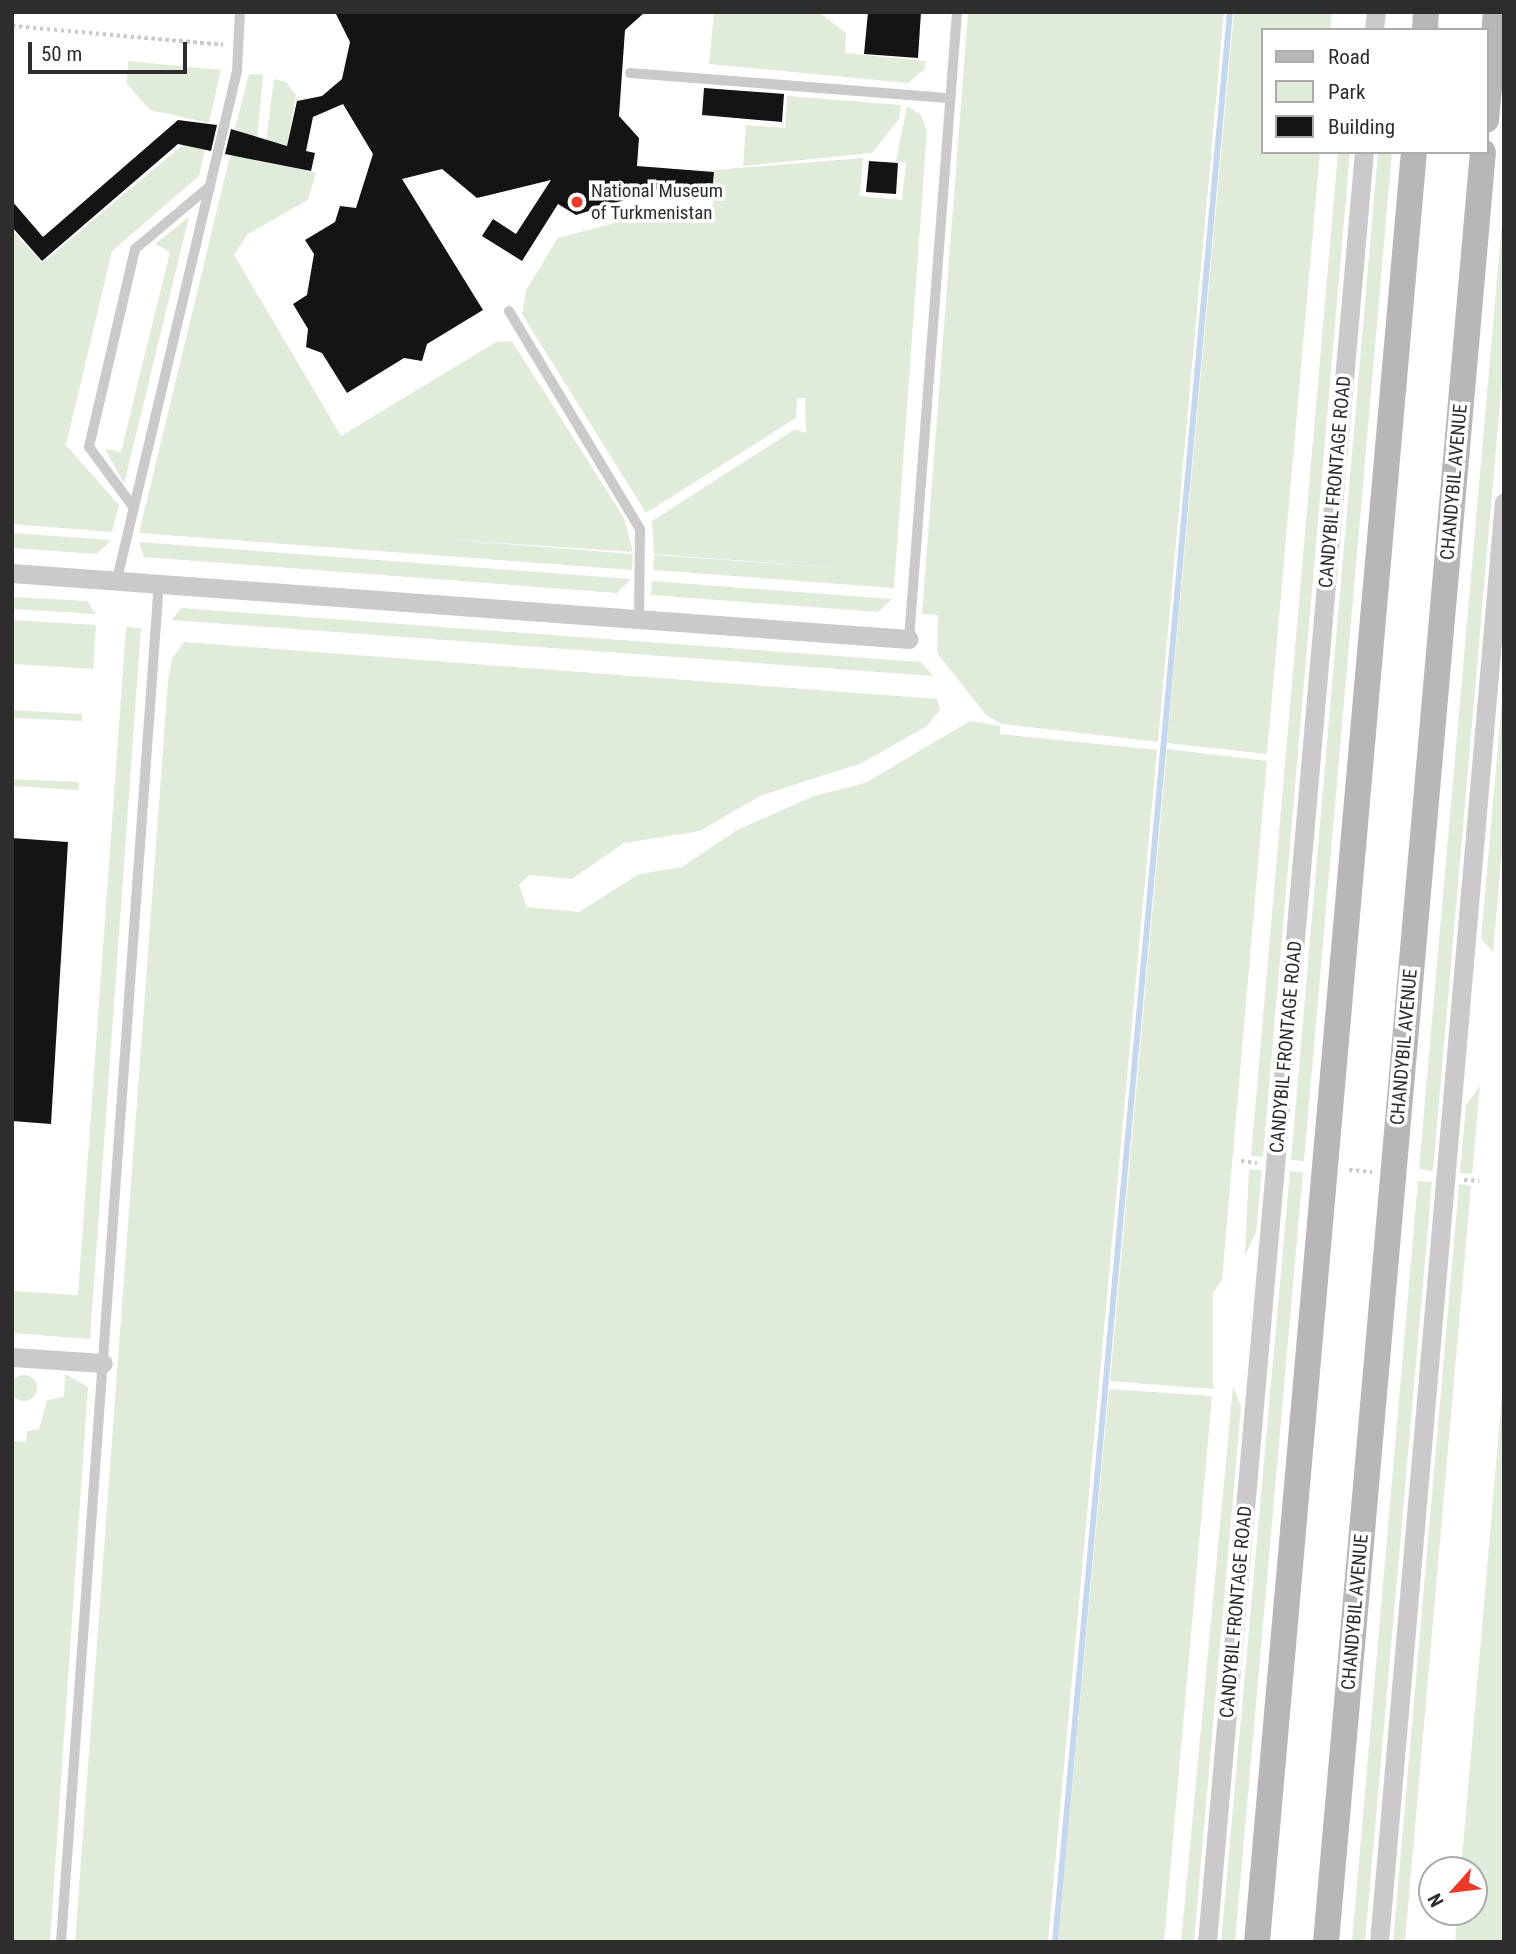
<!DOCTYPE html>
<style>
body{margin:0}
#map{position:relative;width:1516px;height:1954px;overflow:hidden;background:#fff;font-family:"Roboto Condensed",sans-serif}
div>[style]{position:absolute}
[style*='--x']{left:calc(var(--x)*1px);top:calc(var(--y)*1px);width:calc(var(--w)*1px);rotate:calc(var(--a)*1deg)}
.green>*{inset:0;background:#e0ebda}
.round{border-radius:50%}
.stream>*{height:6px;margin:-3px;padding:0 3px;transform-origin:3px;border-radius:3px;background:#c5d7ec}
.building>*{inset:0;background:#141414}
.path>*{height:3.5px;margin-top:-1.75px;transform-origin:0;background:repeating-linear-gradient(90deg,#cacaca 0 3.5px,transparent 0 7px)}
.service>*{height:10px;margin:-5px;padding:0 5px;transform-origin:5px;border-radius:5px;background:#cacaca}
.minor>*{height:19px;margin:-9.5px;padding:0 9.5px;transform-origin:9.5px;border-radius:9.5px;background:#cacaca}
.secondary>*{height:26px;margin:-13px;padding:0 13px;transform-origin:13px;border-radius:13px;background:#b7b7b7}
.dots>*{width:19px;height:19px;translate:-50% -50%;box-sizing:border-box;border:4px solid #fff;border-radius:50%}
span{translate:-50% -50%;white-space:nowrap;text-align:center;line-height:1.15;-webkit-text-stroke:7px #fff;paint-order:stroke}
.poi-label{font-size:19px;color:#2d2d2d}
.left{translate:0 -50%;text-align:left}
.street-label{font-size:19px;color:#2d2d2d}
.frame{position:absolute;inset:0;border:14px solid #2d2d2d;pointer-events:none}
.legend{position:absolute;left:1261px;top:28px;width:228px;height:126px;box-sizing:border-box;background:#fff;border:2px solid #ababab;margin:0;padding:9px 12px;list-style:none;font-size:21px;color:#2d2d2d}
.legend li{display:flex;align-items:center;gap:14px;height:35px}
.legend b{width:35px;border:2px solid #ababab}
.north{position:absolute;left:1418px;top:1856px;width:70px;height:70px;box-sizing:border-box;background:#fff;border:2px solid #ababab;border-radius:50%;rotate:242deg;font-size:19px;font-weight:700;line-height:28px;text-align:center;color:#2d2d2d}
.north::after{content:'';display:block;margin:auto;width:24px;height:32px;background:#ea3a29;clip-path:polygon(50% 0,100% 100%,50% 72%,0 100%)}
.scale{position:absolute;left:28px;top:42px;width:159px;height:32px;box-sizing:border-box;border:4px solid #2d2d2d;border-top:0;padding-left:9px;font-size:21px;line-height:24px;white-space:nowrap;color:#2d2d2d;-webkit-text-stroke:5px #fff;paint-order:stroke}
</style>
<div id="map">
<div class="green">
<div style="clip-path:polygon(714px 12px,819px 12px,846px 33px,845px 53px,925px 61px,925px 69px,908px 83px,709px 64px)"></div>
<div style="clip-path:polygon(968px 12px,1224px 12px,1158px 742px,1002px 724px,987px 716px,937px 653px,938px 615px,922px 614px)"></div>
<div style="clip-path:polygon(1234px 12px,1332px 12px,1330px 30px,1262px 30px,1262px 152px,1320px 152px,1267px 754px,1167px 743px)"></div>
<div style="clip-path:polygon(128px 61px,221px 70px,209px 123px,150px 110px,127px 84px)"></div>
<div style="clip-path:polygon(249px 74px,263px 75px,257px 139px,235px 129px)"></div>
<div style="clip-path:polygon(274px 79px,286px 82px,296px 95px,287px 145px,266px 141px)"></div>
<div style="clip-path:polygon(787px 96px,901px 105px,899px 119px,872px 153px,743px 166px,746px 125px,785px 128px)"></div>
<div style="clip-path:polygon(907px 106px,921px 115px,927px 131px,894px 588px,653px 570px,654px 555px,855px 569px,654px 554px,652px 521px,795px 429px,806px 433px,805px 398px,797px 398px,796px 418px,646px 513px,522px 314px,526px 290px,558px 238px,633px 218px,698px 223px,699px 213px,712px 214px,715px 170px,863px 158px,860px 196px,902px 200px,906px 163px,896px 161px)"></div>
<div style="clip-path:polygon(185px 143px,205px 150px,199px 176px,112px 251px,66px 445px,119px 505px,112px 532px,12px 524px,12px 230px,42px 263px)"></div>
<div style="clip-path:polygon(1338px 152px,1350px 152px,1263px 1157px,1251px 1156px)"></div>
<div style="clip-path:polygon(1378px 152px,1392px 152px,1304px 1161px,1291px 1160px)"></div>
<div style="clip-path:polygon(238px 154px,316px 173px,308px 200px,248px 234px,234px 255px,341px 436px,496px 342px,512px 341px,624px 518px,633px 552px,440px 539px,633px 554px,632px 570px,139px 533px,230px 156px)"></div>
<div style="clip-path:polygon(1504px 200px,1504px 357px,1433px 1171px,1419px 1169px)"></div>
<div style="clip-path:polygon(189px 217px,124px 484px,105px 449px,121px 452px,170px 252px,155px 244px)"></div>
<div style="clip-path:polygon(12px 533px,111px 540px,97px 554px,12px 548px)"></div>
<div style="clip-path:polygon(139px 542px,631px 579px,617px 593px,144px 557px)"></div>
<div style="clip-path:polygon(652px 581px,892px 599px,878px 612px,651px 595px)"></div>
<div style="clip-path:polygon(12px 597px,87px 601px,96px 614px,12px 609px)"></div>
<div style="clip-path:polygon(181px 608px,921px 662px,933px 676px,172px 620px)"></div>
<div style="clip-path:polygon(12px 620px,96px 625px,93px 669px,12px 664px)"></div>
<div style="clip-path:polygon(126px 627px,141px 628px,90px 1339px,12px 1333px,12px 1291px,78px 1295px)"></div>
<div style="clip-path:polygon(184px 642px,937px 699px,940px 710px,927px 726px,862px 763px,760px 796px,700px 831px,624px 843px,572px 879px,529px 875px,519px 885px,527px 907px,579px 912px,639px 874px,682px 867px,737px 830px,814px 796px,865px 783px,970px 721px,1000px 726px,1000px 734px,1157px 750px,1048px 1942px,75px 1942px,168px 681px,172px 659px)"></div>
<div style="clip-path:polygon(1504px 678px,1504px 827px,1493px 953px,1481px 938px)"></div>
<div style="clip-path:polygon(12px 710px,82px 714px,82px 721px,12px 718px)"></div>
<div style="clip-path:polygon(1167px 749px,1267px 761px,1222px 1280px,1213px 1293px,1213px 1389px,1110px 1381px)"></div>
<div style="clip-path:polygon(12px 779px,79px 782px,78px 790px,12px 786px)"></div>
<div style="clip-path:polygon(1480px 1086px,1472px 1174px,1460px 1173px,1466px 1105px)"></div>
<div style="clip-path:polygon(1249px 1169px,1262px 1170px,1256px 1233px,1245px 1255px)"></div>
<div style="clip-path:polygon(1290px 1171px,1303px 1172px,1235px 1942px,1221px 1942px)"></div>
<div style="clip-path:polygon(1418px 1181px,1432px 1182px,1365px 1942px,1352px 1942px)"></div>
<div style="clip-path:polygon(1459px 1184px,1471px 1186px,1405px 1942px,1393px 1942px)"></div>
<div style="clip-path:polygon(1504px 1372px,1504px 1942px,1455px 1942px,1457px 1912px,1474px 1912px,1474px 1870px,1461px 1870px)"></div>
<div style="clip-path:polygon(65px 1374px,88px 1387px,50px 1942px,12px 1942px,12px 1441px,26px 1442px,27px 1431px,39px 1429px,47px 1400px,64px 1397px)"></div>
<div class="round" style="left:11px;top:1375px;width:26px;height:26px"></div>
<div style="clip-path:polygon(1233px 1386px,1241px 1407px,1194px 1942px,1181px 1942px)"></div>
<div style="clip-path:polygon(1109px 1389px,1212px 1396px,1164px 1942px,1058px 1942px)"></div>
</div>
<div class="stream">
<div style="--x:1055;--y:1942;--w:1938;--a:-84.82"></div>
</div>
<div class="building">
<div style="clip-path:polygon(335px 12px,645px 12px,625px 30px,619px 116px,639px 138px,637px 166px,714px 172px,712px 195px,635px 188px,634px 197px,576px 215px,558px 204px,522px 261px,482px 236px,493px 219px,516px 234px,551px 180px,477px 198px,442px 169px,402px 179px,483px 310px,427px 344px,422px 361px,404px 358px,347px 393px,322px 353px,306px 347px,308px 329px,293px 304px,307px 295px,314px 254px,305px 240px,335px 222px,340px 206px,356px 208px,373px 154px,343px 104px,313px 117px,306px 151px,315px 153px,311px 171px,225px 154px,231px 129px,287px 146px,297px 101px,322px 96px,342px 79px,350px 42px)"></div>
<div style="clip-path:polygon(868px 12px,921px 12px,918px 58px,864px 54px)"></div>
<div style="clip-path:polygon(704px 88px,784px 94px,782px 122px,702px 115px)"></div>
<div style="clip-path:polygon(178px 120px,217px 125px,211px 151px,178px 144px,42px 261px,12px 227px,12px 201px,43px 237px)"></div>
<div style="clip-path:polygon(869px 161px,898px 163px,896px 194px,866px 192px)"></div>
<div style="clip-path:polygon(12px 838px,68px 842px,51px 1124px,12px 1121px)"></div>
</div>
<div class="path">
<div style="--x:12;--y:26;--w:212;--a:5.1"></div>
<div style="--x:1241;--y:1161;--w:16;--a:7"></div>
<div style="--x:1349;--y:1170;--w:23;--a:5"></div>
<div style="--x:1464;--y:1180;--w:15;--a:4"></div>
</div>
<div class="service">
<div style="--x:630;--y:73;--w:321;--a:4.5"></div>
<div style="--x:509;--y:311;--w:254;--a:59"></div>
<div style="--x:640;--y:529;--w:89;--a:90.6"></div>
<div style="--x:134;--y:508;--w:76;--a:-126.4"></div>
<div style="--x:89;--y:447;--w:203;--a:-76.9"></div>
<div style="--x:135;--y:249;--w:98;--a:-40"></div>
<div style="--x:117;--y:579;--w:522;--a:-76.71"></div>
<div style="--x:237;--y:71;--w:59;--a:-87.1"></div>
<div style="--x:909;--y:639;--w:629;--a:-85.62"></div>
<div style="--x:61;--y:1942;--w:1364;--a:-85.88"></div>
</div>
<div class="minor">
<div style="--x:1374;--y:30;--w:18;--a:-84"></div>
<div style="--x:12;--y:573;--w:899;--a:4.21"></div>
<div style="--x:12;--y:1357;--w:91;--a:3.8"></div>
<div style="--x:1207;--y:1942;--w:1797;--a:-84.99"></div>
<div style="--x:1379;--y:1942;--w:1445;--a:-85.04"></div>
</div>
<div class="secondary">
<div style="--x:1425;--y:30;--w:18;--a:-87"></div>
<div style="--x:1486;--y:120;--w:108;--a:-84.7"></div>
<div style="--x:1257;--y:1942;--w:1797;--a:-84.99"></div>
<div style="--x:1326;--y:1942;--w:1797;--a:-84.99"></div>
</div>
<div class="dots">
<div style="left:577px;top:202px;background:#ea3a29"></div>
</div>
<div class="poi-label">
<span class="left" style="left:591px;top:202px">National Museum<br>of Turkmenistan</span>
</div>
<div class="street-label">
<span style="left:1335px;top:482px;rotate:-85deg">CANDYBIL FRONTAGE ROAD</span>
<span style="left:1454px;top:482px;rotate:-85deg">CHANDYBIL AVENUE</span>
<span style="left:1286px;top:1047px;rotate:-85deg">CANDYBIL FRONTAGE ROAD</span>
<span style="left:1404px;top:1047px;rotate:-85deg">CHANDYBIL AVENUE</span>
<span style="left:1236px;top:1612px;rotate:-85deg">CANDYBIL FRONTAGE ROAD</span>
<span style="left:1355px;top:1612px;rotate:-85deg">CHANDYBIL AVENUE</span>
</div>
<div class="frame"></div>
<ul class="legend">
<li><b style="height:9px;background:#b7b7b7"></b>Road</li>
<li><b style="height:19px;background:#e0ebda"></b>Park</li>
<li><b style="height:19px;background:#141414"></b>Building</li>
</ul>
<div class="north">N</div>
<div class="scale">50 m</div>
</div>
